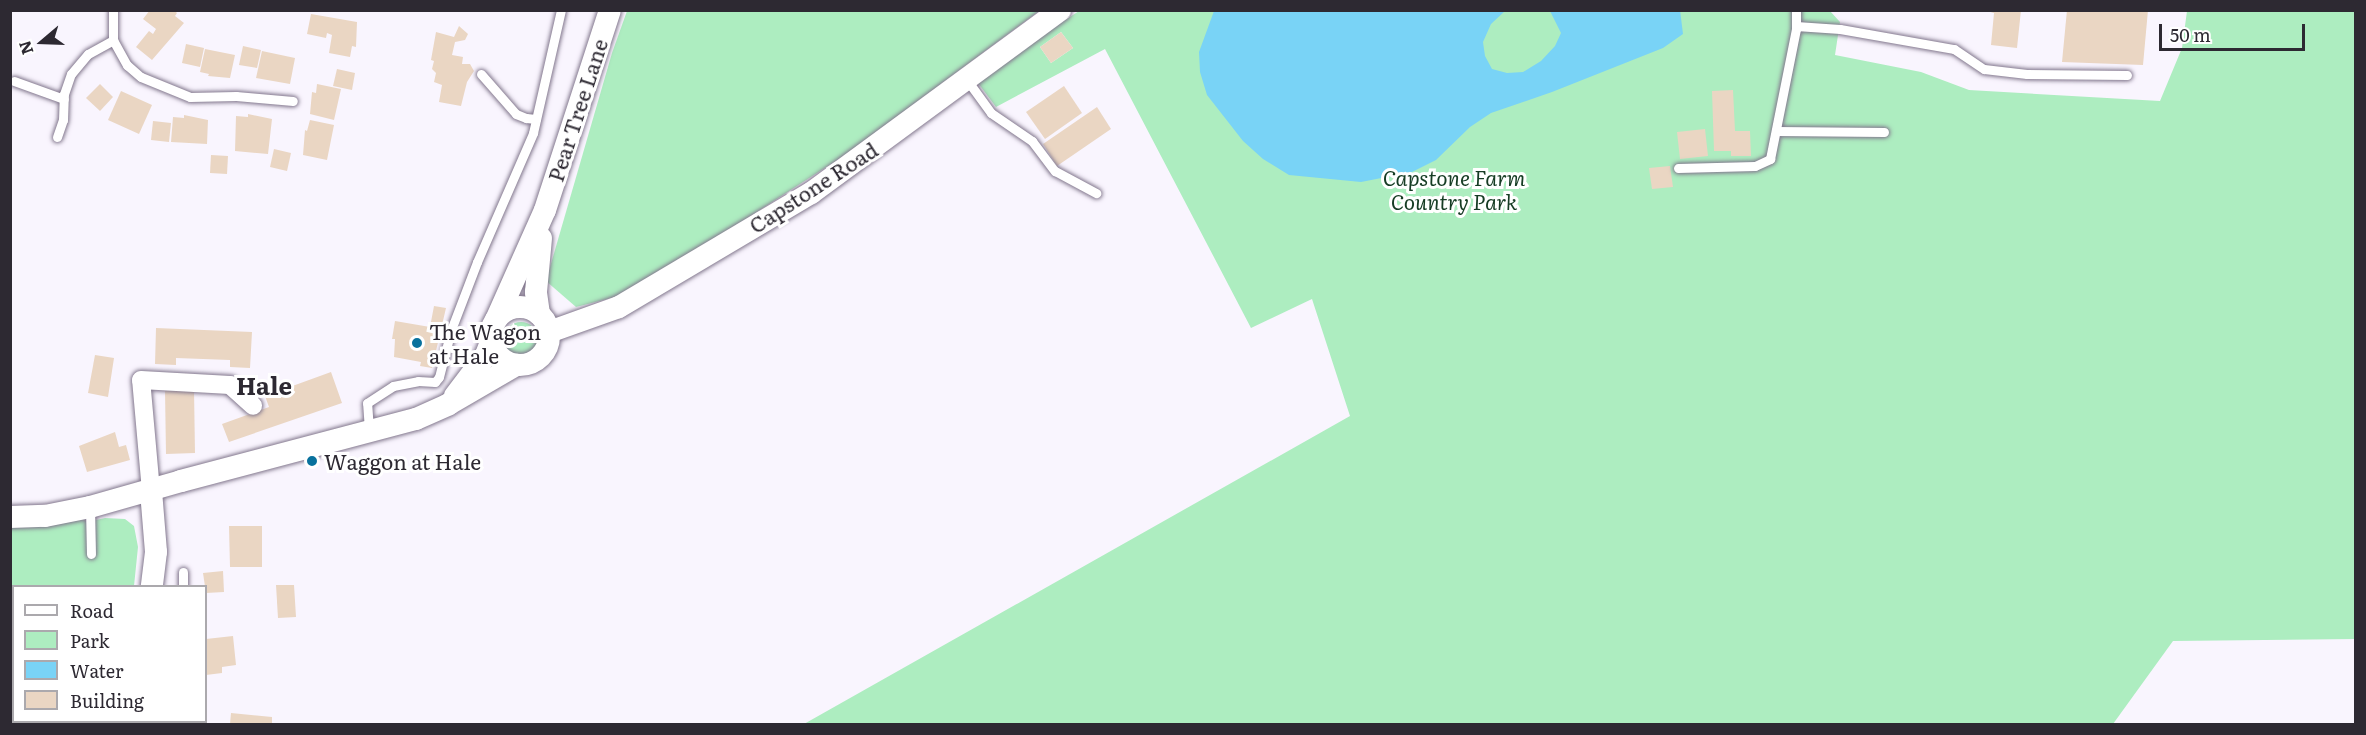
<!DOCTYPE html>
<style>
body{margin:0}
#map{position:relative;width:2366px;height:735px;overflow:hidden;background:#f9f5fe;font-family:Literata,serif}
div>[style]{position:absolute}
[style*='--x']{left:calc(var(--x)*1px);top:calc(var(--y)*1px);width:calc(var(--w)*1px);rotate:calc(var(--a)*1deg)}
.green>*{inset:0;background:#adedc0}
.round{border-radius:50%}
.water>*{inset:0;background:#79d3f6}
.building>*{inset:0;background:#ead6c3}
.roads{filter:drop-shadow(0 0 2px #82778d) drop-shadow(0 0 2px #82778d)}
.service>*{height:9px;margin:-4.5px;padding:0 4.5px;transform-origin:4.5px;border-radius:4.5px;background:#fff}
.minor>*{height:18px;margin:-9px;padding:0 9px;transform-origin:9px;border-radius:9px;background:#fff}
.tertiary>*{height:22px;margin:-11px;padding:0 11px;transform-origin:11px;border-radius:11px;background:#fff}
.tertiary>.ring{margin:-11px;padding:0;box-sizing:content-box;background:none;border:22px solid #fff;border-radius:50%}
.dots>*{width:16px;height:16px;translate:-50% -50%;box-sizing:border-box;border:3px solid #fff;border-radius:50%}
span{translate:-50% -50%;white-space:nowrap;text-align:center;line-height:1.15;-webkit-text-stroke:6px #fff;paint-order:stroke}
.street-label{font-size:21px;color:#2d2932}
.park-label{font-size:21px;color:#163c24;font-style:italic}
.poi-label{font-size:21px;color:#2d2932}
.left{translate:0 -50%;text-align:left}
.quarter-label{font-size:24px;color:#2d2932;font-weight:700}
.frame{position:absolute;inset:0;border:12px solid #2d2932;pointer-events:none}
.legend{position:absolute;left:12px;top:585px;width:195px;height:138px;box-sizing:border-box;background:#fff;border:2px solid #aba9ad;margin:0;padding:8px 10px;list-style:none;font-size:18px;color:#2d2932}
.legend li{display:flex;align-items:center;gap:12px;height:30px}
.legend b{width:30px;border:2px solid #aba9ad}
.north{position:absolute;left:12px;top:12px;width:60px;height:60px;-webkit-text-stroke:4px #fff;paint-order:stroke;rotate:251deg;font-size:16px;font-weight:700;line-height:24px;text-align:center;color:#2d2932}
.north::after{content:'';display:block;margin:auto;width:21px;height:27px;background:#2d2932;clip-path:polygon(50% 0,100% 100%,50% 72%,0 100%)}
.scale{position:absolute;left:2159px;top:24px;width:146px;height:27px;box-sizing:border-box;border:3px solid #2d2932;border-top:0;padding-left:8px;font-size:18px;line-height:21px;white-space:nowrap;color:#2d2932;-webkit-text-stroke:4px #fff;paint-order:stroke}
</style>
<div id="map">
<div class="green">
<div style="clip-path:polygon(627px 11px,1039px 11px,848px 153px,631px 293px,576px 307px,546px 281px,612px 53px)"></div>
<div style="clip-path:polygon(evenodd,1079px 11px,1830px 11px,1840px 22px,1835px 55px,1921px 72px,1969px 90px,2160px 101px,2182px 48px,2187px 11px,2355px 11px,2355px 639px,2173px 641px,2113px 724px,804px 724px,1350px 416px,1312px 299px,1251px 328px,1105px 49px,996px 107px,975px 79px,1079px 11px,1061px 32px,1073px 48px,1051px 63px,1040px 47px,1061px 32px)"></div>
<div class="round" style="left:504px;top:322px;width:34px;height:34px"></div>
<div style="clip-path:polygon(82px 517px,87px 522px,105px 518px,125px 519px,134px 526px,138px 547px,134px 586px,14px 586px,14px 722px,117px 722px,116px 724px,11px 724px,11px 526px)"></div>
</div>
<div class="water">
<div style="clip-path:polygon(1680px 10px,1683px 34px,1663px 48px,1552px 92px,1491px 113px,1470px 127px,1436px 160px,1412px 172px,1361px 182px,1289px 175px,1263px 159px,1243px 141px,1207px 95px,1200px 72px,1199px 52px,1214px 11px,1505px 11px,1491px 24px,1483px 42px,1485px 56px,1492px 69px,1507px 73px,1523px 72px,1541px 61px,1555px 46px,1561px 33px,1550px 11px)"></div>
</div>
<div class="building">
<div style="clip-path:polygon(150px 10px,174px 10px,177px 13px,175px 16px,184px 23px,152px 60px,136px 47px,149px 31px,153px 34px,156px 29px,143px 19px)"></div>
<div style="clip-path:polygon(1983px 10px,2021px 10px,2017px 48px,1991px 45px,1994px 13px)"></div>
<div style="clip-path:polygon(2067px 10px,2148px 10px,2143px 65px,2062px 62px)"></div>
<div style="clip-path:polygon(311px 14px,357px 22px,356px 47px,352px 46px,350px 57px,329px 53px,332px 35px,327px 33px,326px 38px,307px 34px)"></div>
<div style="clip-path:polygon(459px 26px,468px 34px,465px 40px,455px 42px,452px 55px,463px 57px,462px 64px,470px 64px,474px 71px,467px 82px,461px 106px,439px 102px,442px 85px,434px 82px,436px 73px,432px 69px,434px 61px,431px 60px,436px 32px,454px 37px)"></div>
<div style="clip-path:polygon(1061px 32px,1073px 48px,1051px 63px,1040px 47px)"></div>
<div style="clip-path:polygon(186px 44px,204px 48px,200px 67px,182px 63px)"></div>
<div style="clip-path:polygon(243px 46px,261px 50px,257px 68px,239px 65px)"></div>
<div style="clip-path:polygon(205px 49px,235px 55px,230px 78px,208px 76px,209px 74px,200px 72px)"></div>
<div style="clip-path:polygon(262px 51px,295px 58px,290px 84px,256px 78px)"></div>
<div style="clip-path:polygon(337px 69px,355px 73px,352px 90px,333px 86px)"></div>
<div style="clip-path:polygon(100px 84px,113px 97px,100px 111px,86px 98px)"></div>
<div style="clip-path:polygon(317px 84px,341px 89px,334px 120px,310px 114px,312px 92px,316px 93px)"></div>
<div style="clip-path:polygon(1064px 86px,1082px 113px,1045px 139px,1026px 112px)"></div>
<div style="clip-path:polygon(1733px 90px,1735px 131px,1750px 131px,1751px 156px,1731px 156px,1731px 151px,1714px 151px,1712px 91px)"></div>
<div style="clip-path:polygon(121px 91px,152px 105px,139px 134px,108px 120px)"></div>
<div style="clip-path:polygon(1097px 107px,1111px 129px,1057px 166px,1043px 144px)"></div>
<div style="clip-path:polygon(248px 114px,272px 119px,268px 154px,235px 151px,236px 116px,248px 117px)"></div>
<div style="clip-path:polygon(184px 115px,208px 120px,207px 144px,171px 142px,173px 117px,184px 118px)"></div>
<div style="clip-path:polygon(310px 120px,334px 125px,327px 160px,303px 155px,305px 130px,307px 131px)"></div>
<div style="clip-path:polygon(153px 121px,171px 123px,169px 142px,151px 140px)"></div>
<div style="clip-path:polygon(1705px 129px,1708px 156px,1680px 159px,1677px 132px)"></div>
<div style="clip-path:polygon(274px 149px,291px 153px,287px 171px,270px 167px)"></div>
<div style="clip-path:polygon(211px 155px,228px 156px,227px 174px,210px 173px)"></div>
<div style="clip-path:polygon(1670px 166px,1673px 187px,1652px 189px,1649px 168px)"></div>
<div style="clip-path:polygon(434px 306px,446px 308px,432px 368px,420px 366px,421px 362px,394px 357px,395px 339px,392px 339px,395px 321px,430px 327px)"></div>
<div style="clip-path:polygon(156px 328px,252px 332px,250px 368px,230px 367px,230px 360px,176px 358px,176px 365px,155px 364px)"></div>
<div style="clip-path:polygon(95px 355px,114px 358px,108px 397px,88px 393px)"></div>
<div style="clip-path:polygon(331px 372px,342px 403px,229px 442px,222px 424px,269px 407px,265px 396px)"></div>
<div style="clip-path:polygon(194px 390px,195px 453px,166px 454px,165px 391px)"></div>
<div style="clip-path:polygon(115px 432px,119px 447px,126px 445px,130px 460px,87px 472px,79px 446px)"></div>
<div style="clip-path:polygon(229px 526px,262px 526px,262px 567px,230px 567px)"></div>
<div style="clip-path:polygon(223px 571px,224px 592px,206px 593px,203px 573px)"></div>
<div style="clip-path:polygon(276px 585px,294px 585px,296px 617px,278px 618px)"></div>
<div style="clip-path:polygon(233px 636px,236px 665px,222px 667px,222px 673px,206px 675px,206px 639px)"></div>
<div style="clip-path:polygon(231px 713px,272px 717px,272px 724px,230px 724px)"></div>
</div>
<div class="roads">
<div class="service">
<div style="--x:113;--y:10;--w:30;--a:90"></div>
<div style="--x:113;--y:40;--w:29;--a:61"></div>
<div style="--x:127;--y:65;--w:18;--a:41"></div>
<div style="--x:141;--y:77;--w:53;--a:22.2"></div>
<div style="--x:190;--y:97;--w:46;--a:-1.2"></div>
<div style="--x:236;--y:96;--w:57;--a:5"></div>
<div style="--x:1796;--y:26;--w:44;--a:3.9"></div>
<div style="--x:1840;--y:29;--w:116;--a:10"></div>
<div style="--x:1954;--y:49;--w:36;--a:34"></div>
<div style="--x:1984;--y:69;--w:43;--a:6.6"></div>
<div style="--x:2027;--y:74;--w:100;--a:0.6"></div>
<div style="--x:481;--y:74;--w:53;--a:48.8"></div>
<div style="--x:516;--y:114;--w:11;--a:22"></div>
<div style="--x:526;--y:118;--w:10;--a:6"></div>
<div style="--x:967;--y:80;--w:41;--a:54"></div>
<div style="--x:991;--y:113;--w:50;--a:34.3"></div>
<div style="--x:1032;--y:141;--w:38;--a:53"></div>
<div style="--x:1055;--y:171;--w:47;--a:28.2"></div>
<div style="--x:14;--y:81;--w:53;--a:19.8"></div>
<div style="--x:1776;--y:131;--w:108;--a:0.5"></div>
<div style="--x:57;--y:137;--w:18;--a:-71"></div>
<div style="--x:63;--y:120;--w:26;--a:-88"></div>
<div style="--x:64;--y:94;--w:21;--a:-71"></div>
<div style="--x:71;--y:74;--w:26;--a:-50"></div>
<div style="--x:88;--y:54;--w:29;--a:-29"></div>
<div style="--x:1678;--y:168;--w:77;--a:-1.5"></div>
<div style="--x:1755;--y:166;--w:17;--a:-25"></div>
<div style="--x:1770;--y:159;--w:133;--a:-78.7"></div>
<div style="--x:1796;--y:29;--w:19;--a:-90"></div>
<div style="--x:369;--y:430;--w:27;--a:-94"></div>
<div style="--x:367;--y:403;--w:31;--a:-33"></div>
<div style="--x:393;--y:386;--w:25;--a:-11"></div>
<div style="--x:418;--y:381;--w:17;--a:3"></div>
<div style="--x:435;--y:382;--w:6;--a:-51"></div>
<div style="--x:439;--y:377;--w:49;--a:-75.7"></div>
<div style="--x:451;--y:330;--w:73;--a:-69.1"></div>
<div style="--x:477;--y:262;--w:141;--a:-66.5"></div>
<div style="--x:533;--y:133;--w:126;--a:-77.2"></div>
<div style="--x:90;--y:507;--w:47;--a:88.8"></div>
<div style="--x:183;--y:572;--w:14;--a:90"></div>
</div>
<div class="minor">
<div style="--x:151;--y:491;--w:111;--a:-95.1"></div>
<div style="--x:141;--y:380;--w:89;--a:3.2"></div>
<div style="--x:230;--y:385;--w:31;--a:42"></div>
</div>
<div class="tertiary">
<div class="ring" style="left:491px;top:307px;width:36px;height:36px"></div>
<div style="--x:539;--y:314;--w:22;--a:-98"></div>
<div style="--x:536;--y:292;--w:54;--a:-84.7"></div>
<div style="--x:496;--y:320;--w:120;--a:-66"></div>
<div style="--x:545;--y:210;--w:210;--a:-72"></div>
<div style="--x:549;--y:332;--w:74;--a:-19.7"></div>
<div style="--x:619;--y:307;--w:223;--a:-30.7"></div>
<div style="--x:811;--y:193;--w:309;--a:-36.3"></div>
<div style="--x:455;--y:396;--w:51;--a:-52.9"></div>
<div style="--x:486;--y:355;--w:17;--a:-69"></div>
<div style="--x:151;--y:491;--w:61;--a:85.3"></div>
<div style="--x:156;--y:552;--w:34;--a:97"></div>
<div style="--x:10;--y:517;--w:35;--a:-2"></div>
<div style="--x:45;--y:516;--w:46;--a:-11.3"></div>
<div style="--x:90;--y:507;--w:95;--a:-15.9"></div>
<div style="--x:181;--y:481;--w:243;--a:-14.8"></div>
<div style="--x:416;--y:419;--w:36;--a:-24"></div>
<div style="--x:449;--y:404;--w:78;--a:-30.2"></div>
<div style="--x:133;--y:724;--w:2;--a:-63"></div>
</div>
</div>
<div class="dots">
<div style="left:417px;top:343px;background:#08719d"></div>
<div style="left:312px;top:461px;background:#08719d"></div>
</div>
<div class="street-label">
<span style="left:577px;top:110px;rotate:-72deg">Pear Tree Lane</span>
<span style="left:813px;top:187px;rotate:-33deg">Capstone Road</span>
</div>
<div class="park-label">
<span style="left:1454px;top:189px">Capstone Farm<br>Country Park</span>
</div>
<div class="poi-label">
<span class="left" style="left:429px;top:343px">The Wagon<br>at Hale</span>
<span class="left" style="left:324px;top:461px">Waggon at Hale</span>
</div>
<div class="quarter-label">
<span style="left:264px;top:385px">Hale</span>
</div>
<div class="frame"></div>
<ul class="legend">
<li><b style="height:8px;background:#fff"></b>Road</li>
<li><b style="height:16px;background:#adedc0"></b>Park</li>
<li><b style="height:16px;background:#79d3f6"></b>Water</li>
<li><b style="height:16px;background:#ead6c3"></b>Building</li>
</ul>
<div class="north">N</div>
<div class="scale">50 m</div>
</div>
